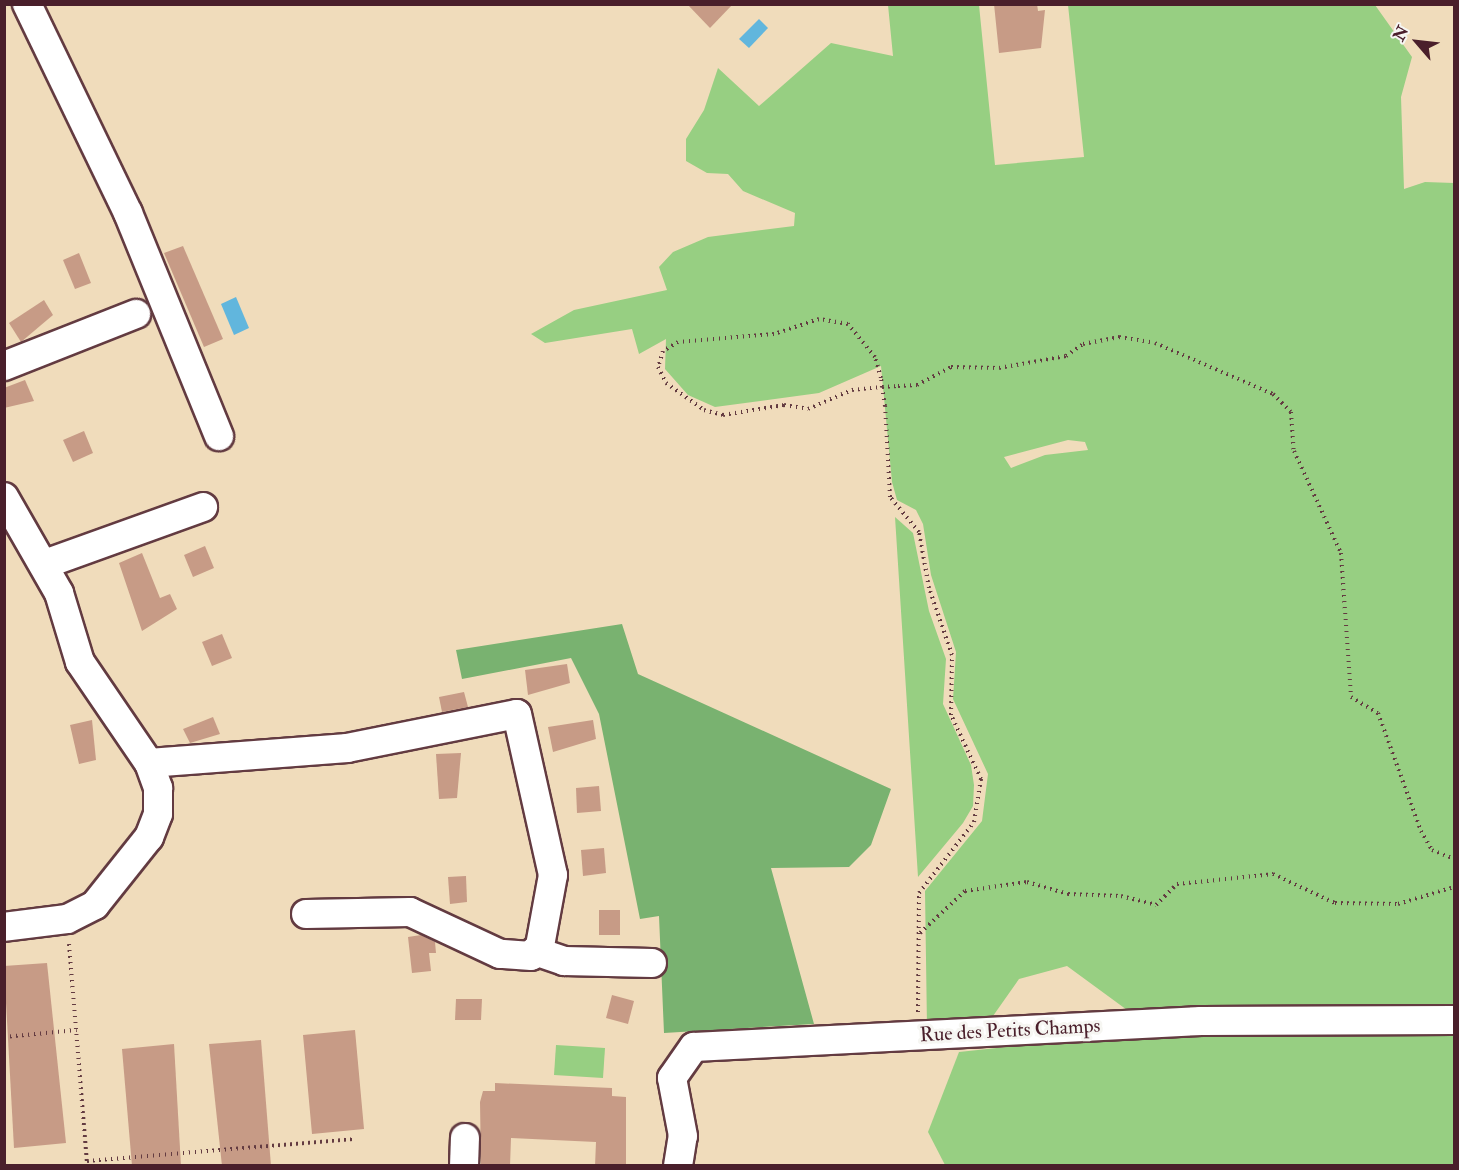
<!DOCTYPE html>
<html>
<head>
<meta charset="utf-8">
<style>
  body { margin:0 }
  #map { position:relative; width:1459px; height:1170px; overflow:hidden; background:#f0dcbb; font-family:"IM FELL Double Pica",serif }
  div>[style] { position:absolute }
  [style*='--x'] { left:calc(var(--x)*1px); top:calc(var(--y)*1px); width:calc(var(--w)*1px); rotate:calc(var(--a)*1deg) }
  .green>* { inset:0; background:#97cf82 }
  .forest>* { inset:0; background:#79b270 }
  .water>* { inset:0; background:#61b6dd }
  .building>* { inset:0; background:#c79b86 }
  .path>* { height:4px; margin-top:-2px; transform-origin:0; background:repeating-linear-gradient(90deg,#633b41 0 1.5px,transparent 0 6px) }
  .roads { filter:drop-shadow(2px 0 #633b41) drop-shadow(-2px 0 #633b41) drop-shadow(0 2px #633b41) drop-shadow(0 -2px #633b41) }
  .minor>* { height:28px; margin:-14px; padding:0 14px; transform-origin:14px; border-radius:14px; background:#fff }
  span { translate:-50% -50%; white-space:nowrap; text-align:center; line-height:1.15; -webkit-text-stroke:6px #f6f6f2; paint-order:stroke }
  .street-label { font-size:20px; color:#4a1f2b }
  .frame { position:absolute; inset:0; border:6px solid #4a1f2b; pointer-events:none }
  .north { position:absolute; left:1387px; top:12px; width:60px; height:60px; -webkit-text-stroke:4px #f6f6f2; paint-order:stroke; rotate:298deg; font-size:16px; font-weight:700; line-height:24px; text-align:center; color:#4a1f2b }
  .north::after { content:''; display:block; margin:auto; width:21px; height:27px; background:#4a1f2b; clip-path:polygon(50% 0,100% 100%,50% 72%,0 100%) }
</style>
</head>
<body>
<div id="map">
  <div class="green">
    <i style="clip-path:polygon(evenodd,888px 5px,979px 5px,995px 165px,1084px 157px,1068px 5px,1375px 5px,1412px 57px,1401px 97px,1404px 189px,1425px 182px,1454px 183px,1454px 1009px,1138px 1018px,1067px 966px,1019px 979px,993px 1016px,927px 1027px,925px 891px,982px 821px,988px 774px,953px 699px,956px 652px,931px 575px,923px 524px,916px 510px,897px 500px,892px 482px,881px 366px,819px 393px,715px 407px,688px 395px,665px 369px,666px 339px,639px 354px,632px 329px,545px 343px,531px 334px,574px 310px,667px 290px,659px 267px,673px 252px,708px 237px,794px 226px,795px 213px,743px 191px,728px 174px,707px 173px,686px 161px,686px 139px,704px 110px,718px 68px,759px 106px,831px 43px,893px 56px,888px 5px,1068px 440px,1085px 442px,1088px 450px,1045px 455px,1011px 468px,1004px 457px,1068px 440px)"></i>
    <i style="clip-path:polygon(895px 517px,913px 533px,929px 611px,946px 659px,943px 704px,971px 765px,974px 785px,973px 806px,963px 823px,918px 877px)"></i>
    <i style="clip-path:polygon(1454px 1025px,1454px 1165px,945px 1165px,928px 1132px,959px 1052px,1189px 1028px)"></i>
    <i style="clip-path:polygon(556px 1045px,605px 1048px,603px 1078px,554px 1075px)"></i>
  </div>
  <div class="forest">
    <i style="clip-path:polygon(622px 624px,638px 674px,891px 789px,871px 845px,849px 867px,771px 868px,814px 1024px,664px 1033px,659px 916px,640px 919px,599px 714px,571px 658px,462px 679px,456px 650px)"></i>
  </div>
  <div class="water">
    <i style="clip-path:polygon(759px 19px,768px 28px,749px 48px,739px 39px)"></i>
    <i style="clip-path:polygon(236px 297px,249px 328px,234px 335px,221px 304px)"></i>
  </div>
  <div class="building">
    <i style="clip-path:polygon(687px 4px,733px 4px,710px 28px)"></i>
    <i style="clip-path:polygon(994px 4px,1037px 4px,1038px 11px,1045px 10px,1041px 48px,999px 53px)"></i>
    <i style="clip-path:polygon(183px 246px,223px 339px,204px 347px,164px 253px)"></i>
    <i style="clip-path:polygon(79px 253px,91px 283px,75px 289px,63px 260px)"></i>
    <i style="clip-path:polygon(44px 300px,53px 315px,21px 342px,9px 323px)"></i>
    <i style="clip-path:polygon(25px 380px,34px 401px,4px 408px,4px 388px)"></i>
    <i style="clip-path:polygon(84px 431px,93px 453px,73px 462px,63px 440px)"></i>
    <i style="clip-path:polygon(205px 546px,214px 568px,193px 577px,184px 555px)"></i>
    <i style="clip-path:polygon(142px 553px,160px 598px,170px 594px,177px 609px,142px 631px,119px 563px)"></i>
    <i style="clip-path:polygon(222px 634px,232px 658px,212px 666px,202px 642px)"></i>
    <i style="clip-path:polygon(567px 664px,570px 683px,528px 695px,525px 670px)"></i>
    <i style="clip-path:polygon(464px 692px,468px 707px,442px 712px,439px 697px)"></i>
    <i style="clip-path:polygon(213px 717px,220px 734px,190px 743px,183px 729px)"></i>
    <i style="clip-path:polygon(92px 720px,96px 760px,79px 764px,70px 725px)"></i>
    <i style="clip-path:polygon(593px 720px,596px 739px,553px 752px,548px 727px)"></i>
    <i style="clip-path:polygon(461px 753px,457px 798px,439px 799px,436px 754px)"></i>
    <i style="clip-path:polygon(599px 786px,601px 811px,577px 813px,576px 788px)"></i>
    <i style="clip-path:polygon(604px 848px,606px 873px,583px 876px,581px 850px)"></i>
    <i style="clip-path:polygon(466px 876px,467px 902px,450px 904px,448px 877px)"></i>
    <i style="clip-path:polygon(599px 910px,620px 910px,620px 935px,599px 935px)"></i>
    <i style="clip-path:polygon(421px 935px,435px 942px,436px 953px,429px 953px,431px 971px,412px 973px,408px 937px)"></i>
    <i style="clip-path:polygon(47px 963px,66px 1143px,14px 1148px,4px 966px)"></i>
    <i style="clip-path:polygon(612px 995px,634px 1001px,628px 1024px,606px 1018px)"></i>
    <i style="clip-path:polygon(456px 999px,482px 999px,481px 1020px,455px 1020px)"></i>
    <i style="clip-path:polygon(355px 1030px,364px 1129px,312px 1134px,303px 1035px)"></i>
    <i style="clip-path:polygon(261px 1040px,271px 1166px,222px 1166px,209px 1044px)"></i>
    <i style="clip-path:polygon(174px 1044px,181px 1166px,132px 1166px,122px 1049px)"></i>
    <i style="clip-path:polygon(495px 1083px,612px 1088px,612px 1096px,626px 1097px,626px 1166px,595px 1166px,596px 1142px,511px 1138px,510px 1166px,481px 1166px,480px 1102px,483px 1091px,495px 1091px)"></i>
  </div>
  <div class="path">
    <i style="--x:920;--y:933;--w:62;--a:-43"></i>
    <i style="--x:965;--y:891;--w:63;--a:-8.3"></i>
    <i style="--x:1027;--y:882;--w:43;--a:16.3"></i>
    <i style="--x:1068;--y:894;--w:53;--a:2.2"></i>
    <i style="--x:1121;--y:896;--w:36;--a:14"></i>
    <i style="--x:1156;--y:905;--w:30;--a:-45"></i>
    <i style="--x:1177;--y:884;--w:97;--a:-5.9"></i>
    <i style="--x:1273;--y:874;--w:68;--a:25.1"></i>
    <i style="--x:1335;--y:903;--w:63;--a:0.9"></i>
    <i style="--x:1398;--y:904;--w:59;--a:-16.9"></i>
    <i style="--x:69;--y:944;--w:218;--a:85.3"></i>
    <i style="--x:87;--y:1161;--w:267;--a:-4.7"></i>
    <i style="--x:918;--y:1012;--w:119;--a:-89.5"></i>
    <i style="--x:919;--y:893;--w:90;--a:-52.2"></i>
    <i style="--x:974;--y:822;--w:44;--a:-80.8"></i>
    <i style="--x:981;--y:779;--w:71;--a:-115.1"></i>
    <i style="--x:951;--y:715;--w:60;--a:-89"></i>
    <i style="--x:952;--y:655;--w:71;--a:-108.9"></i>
    <i style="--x:929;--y:588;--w:57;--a:-100.1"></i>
    <i style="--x:919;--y:532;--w:45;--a:-129.6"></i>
    <i style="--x:890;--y:497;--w:91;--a:-93.1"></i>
    <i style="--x:885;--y:406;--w:19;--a:-99"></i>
    <i style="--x:882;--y:387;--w:9;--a:-96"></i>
    <i style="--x:881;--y:378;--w:22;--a:-106"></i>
    <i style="--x:875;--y:357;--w:43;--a:-129.3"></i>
    <i style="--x:848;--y:324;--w:29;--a:-170"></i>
    <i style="--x:819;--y:319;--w:47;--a:161.6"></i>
    <i style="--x:774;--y:334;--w:96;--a:175.2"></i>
    <i style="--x:678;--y:342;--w:17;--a:149"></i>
    <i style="--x:663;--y:351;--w:17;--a:107"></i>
    <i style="--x:658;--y:367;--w:18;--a:63"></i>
    <i style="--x:666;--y:383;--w:47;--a:35.4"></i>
    <i style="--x:704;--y:410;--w:20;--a:15"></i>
    <i style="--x:723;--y:415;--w:62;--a:-9.3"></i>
    <i style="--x:784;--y:405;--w:24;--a:9"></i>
    <i style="--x:808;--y:409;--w:48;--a:-23.4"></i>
    <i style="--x:852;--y:390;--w:30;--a:-6"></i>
    <i style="--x:882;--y:387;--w:16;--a:-4"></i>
    <i style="--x:898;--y:386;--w:19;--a:-3"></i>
    <i style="--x:917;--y:385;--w:38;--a:-28"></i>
    <i style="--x:951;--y:367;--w:48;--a:1.2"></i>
    <i style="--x:999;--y:368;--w:68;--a:-10.2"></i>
    <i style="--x:1066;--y:356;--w:21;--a:-35"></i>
    <i style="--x:1083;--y:344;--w:37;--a:-11"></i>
    <i style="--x:1119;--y:337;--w:36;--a:9"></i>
    <i style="--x:1155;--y:343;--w:129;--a:23.4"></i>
    <i style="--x:1273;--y:394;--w:25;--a:45"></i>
    <i style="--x:1291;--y:412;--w:39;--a:86"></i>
    <i style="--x:1294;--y:451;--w:112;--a:65.3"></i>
    <i style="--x:1341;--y:553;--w:144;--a:86"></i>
    <i style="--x:1351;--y:697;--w:31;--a:31"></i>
    <i style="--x:1378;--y:713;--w:126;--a:70"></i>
    <i style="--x:1421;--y:831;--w:22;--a:60"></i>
    <i style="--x:1432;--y:850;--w:24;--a:22"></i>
    <i style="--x:4;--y:1037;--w:73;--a:-5.5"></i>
  </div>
  <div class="roads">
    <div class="minor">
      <i style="--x:27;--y:4;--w:232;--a:64.2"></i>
      <i style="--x:128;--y:213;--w:241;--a:67.8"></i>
      <i style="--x:4;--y:366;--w:142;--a:-21.5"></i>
      <i style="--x:4;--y:497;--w:111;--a:60.2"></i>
      <i style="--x:59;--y:593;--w:72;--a:73.1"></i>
      <i style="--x:80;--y:662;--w:122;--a:55.7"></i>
      <i style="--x:149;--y:763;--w:27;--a:70"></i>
      <i style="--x:158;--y:788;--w:26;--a:90"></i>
      <i style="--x:158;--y:814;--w:25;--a:111"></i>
      <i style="--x:149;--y:837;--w:87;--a:128.5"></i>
      <i style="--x:95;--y:905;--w:31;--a:153"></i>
      <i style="--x:67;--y:919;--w:64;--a:172.8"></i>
      <i style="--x:45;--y:564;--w:168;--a:-19.8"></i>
      <i style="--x:149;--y:763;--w:199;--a:-4.3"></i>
      <i style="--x:347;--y:748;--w:173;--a:-11.3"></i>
      <i style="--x:517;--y:714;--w:165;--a:77.4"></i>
      <i style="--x:553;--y:875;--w:72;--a:100.4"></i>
      <i style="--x:540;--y:946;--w:13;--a:132"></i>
      <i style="--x:531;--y:956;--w:31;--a:-176"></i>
      <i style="--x:500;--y:954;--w:99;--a:-155"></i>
      <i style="--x:410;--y:912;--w:104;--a:178.9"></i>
      <i style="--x:535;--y:951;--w:31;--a:19"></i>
      <i style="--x:564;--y:961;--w:88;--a:1.3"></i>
      <i style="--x:464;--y:1166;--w:28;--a:-88"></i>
      <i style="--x:678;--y:1166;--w:30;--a:-81"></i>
      <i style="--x:683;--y:1136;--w:59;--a:-100.7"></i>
      <i style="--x:672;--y:1078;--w:38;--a:-55"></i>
      <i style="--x:694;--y:1047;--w:508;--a:-2.94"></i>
      <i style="--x:1201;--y:1021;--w:253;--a:-0.2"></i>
    </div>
  </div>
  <div class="street-label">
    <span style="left:1010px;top:1030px;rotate:-3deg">Rue des Petits Champs</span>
  </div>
  <div class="frame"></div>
  <div class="north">N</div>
</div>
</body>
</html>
